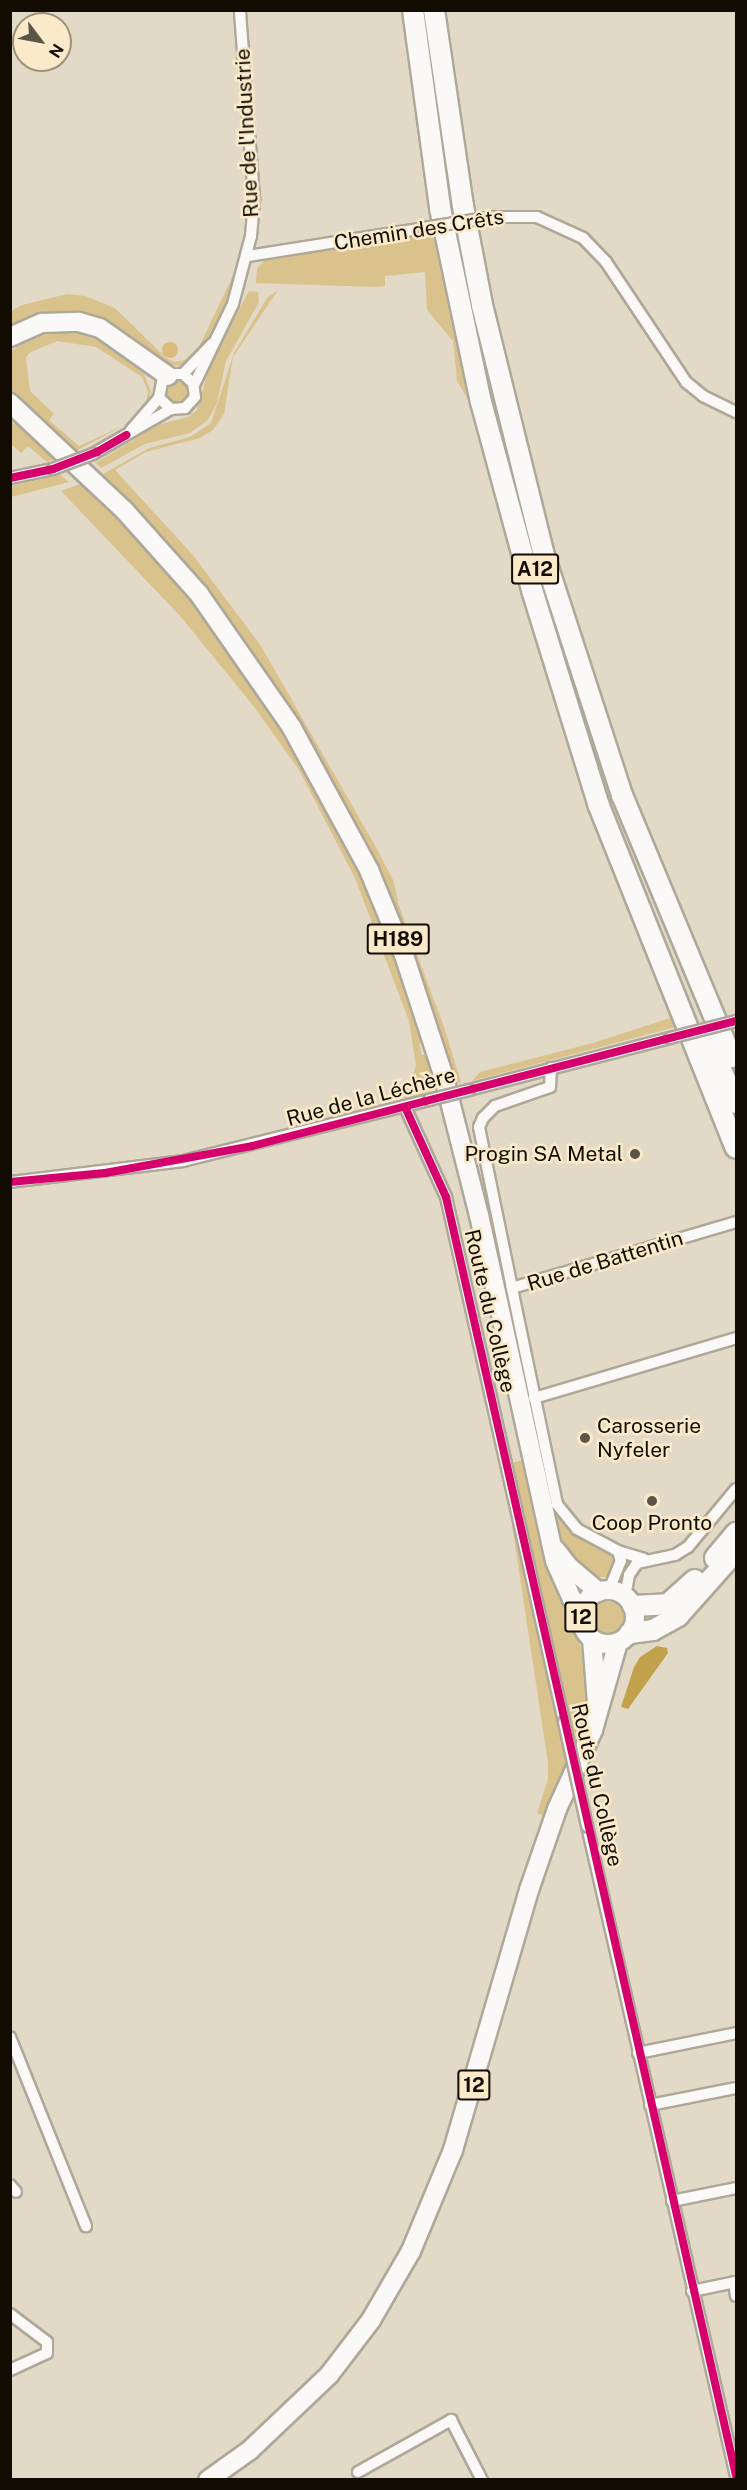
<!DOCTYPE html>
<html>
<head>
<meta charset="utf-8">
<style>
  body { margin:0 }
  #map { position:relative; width:747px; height:2490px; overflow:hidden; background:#e2d9c7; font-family:"Public Sans",sans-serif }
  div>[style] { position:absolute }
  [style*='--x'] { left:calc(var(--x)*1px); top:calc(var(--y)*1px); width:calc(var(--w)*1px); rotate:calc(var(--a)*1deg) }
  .green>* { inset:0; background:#dac28d }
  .round { border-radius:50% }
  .forest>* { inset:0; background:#d9bc7b }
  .water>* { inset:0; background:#c2a14c }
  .roads { filter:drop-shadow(2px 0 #aea899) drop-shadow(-2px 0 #aea899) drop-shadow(0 2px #aea899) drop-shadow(0 -2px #aea899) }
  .minor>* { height:10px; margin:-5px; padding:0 5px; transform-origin:5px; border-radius:5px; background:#fbf9f7 }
  .trunk>* { height:18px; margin:-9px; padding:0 9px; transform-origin:9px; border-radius:9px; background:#fbf9f7 }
  .trunk>.ring { margin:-9px; padding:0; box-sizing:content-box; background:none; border:18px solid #fbf9f7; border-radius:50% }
  .motorway>* { height:20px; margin:-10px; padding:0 10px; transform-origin:10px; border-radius:10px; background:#fbf9f7 }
  .bridges { filter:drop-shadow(2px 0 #aea899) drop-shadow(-2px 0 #aea899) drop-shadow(0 2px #aea899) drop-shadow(0 -2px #aea899) }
  .minor-bridge>* { height:10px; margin:-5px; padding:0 5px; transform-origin:5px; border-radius:5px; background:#fbf9f7 }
  .cycleway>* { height:8px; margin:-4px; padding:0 4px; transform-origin:4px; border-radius:4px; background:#d6006c }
  .dots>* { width:16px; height:16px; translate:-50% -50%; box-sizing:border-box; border:3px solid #faeac9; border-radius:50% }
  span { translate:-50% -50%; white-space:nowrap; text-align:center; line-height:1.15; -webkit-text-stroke:5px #faeac9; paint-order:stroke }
  .shield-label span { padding:2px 4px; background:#faeac9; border:2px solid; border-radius:4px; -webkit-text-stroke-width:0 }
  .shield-label { font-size:20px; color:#120c03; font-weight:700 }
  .street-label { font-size:21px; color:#120c03 }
  .poi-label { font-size:21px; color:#120c03 }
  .right { translate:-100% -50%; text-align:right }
  .left { translate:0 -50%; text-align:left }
  .frame { position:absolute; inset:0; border:12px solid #120c03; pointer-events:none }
  .north { position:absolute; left:12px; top:12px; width:60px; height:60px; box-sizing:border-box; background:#faeac9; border:2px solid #9d917a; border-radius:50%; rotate:122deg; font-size:16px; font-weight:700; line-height:24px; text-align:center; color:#120c03 }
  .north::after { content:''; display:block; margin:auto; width:21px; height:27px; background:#5b5448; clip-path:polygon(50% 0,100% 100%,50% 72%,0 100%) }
</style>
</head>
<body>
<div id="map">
  <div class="green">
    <i style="clip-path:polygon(443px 231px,517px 547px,683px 1025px,472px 1081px,480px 1072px,593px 1043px,670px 1018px,631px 911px,472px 406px,457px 381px,453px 341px,427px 310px,425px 272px,385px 276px,385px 286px,376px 287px,256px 283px,257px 269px,265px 259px)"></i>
    <i style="clip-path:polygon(239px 263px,221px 317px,206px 345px,179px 366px,161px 363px,107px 322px,72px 312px,50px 313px,11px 328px,11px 311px,22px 305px,67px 294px,85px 296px,115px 308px,166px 358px,175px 362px,185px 360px,199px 347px)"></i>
    <i style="clip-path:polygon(278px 290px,233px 357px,224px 414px,213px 430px,200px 438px,146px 452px,115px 470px,192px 554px,261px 646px,377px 849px,394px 882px,398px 903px,444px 1027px,461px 1082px,453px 1085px,388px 886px,320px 761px,236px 630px,204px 589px,98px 477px,149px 448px,190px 437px,211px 423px,234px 353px,267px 298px)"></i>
    <i style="clip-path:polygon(249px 291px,258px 292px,259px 302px,226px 361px,217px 403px,208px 420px,190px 433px,145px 444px,101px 468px,96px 463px,158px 425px,188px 417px,197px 410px,210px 365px)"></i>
    <i style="clip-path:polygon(56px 329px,95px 336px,113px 348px,144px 374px,151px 392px,145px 409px,148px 392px,142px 377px,96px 347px,57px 341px,29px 353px,26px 358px,30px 391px,54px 414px,49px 420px,79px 446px,123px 426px,72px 453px,11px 395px,11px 351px,36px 334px)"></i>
    <i class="round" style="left:165px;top:380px;width:24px;height:24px"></i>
    <i style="clip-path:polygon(10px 422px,19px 426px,59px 458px,47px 462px,28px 446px,21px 453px,11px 444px)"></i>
    <i style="clip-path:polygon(61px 475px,69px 482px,11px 497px,11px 486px)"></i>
    <i style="clip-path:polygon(86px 482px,192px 598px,224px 640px,307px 768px,361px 871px,387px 932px,425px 1042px,419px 1044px,422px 1055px,429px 1054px,439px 1088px,421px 1094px,421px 1098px,404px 1098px,416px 1066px,409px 1021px,355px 878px,299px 770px,255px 708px,181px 617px,61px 491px)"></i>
    <i style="clip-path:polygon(524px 1460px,543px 1555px,566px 1604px,585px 1660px,590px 1688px,584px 1728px,544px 1816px,537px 1813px,548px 1779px,548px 1763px,508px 1498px,568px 1740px,572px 1732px,511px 1471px,511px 1463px)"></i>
    <i style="clip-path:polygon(554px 1505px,578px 1535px,610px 1551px,615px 1566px,607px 1577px,591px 1577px,565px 1552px,550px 1506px)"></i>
    <i class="round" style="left:592px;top:1602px;width:32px;height:32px"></i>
  </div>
  <div class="forest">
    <i class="round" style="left:162px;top:342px;width:16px;height:16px"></i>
  </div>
  <div class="water">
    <i style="clip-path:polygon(657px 1646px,667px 1648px,668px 1653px,628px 1709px,621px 1707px,634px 1667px,640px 1657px)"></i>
  </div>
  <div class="roads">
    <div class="minor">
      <i style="--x:492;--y:217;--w:45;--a:0"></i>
      <i style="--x:537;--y:217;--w:51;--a:24.5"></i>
      <i style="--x:583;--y:238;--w:33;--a:46"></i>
      <i style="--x:606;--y:262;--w:144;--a:56.3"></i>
      <i style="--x:686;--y:382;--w:22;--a:39"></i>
      <i style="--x:703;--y:396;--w:37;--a:26"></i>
      <i style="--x:248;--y:256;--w:178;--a:-9"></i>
      <i style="--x:183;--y:374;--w:13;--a:42"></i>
      <i style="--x:193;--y:383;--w:14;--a:82"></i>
      <i style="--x:195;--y:397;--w:15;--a:132"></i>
      <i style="--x:185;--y:408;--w:14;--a:176"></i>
      <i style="--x:171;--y:409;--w:16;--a:-137"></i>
      <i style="--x:159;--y:398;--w:16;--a:-79"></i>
      <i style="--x:162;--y:382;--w:12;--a:-42"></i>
      <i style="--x:171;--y:374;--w:12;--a:0"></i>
      <i style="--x:183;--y:374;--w:42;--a:-46"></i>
      <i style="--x:194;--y:385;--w:90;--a:-64.3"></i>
      <i style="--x:233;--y:304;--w:70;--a:-75.2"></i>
      <i style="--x:251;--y:236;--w:38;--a:-85"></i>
      <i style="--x:254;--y:198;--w:189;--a:-94.3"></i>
      <i style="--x:131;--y:430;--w:43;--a:-48.8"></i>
      <i style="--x:93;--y:454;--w:90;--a:-30"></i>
      <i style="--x:10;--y:478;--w:44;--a:-11.8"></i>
      <i style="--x:469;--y:1090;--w:208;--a:-14.5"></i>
      <i style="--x:405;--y:1107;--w:99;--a:65.5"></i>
      <i style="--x:446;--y:1197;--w:538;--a:77.33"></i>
      <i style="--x:10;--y:1182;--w:174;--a:-6.9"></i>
      <i style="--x:183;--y:1161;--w:253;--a:-13.9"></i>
      <i style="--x:512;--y:1288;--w:164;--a:-101.6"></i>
      <i style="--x:479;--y:1127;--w:10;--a:-66"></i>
      <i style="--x:483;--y:1118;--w:17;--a:-45"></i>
      <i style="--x:495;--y:1106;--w:58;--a:-19.1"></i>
      <i style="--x:550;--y:1087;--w:19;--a:-87"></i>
      <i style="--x:534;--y:1398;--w:211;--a:-16.5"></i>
      <i style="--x:618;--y:1551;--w:27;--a:17"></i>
      <i style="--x:609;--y:1590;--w:31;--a:-68"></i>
      <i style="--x:621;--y:1561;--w:10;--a:-107"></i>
      <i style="--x:618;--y:1551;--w:47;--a:-151.8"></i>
      <i style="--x:577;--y:1529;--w:32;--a:-129"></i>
      <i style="--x:557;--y:1504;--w:221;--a:-101.8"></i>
      <i style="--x:512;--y:1288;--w:234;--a:-16.4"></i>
      <i style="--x:625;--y:1596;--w:21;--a:-79"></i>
      <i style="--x:629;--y:1575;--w:14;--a:-56"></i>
      <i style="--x:637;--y:1563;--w:39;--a:-12"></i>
      <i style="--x:675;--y:1555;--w:15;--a:-32"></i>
      <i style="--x:688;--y:1547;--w:75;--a:-50.4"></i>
      <i style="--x:587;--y:1826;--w:667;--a:77.09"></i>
      <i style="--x:10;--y:2037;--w:204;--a:68.1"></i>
      <i style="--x:638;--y:2053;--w:100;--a:-11.5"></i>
      <i style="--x:650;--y:2105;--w:88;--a:-11.2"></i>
      <i style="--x:10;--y:2185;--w:9;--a:49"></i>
      <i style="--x:672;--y:2201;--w:65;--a:-11.5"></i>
      <i style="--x:734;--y:2282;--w:14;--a:82"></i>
      <i style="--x:692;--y:2291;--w:45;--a:-11.6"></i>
      <i style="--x:10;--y:2314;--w:46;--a:37.1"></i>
      <i style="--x:47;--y:2342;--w:11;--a:90"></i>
      <i style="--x:47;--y:2353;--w:41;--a:155.3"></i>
      <i style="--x:358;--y:2472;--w:107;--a:-29.2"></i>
      <i style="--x:451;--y:2420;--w:68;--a:62.7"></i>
    </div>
    <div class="trunk">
      <i style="--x:10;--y:337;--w:35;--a:-24"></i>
      <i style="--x:42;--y:323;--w:37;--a:-2"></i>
      <i style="--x:79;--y:322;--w:22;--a:16"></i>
      <i style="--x:100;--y:328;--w:83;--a:35.2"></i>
      <i style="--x:10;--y:403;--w:156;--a:43.2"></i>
      <i style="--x:124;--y:510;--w:113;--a:48.2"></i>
      <i style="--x:199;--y:594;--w:163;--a:55.2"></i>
      <i style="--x:292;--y:728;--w:162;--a:61.5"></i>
      <i style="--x:369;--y:870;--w:92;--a:67.6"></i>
      <i style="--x:404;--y:955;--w:125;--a:71.9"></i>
      <i style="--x:443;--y:1074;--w:146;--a:75.7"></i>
      <i style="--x:479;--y:1215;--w:354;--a:77.6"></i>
      <i style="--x:555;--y:1561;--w:42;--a:65.9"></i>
      <i style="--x:572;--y:1599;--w:16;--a:50"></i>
      <i style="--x:555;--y:1549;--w:23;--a:52"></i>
      <i style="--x:569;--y:1567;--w:39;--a:40"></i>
      <i class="ring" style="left:581px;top:1590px;width:36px;height:36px"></i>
      <i style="--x:592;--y:1639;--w:64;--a:85.5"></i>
      <i style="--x:208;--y:2480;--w:52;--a:-35.5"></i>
      <i style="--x:250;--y:2450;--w:109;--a:-43.5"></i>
      <i style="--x:329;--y:2375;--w:69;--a:-52.6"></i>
      <i style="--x:371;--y:2320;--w:80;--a:-59.9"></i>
      <i style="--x:411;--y:2251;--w:109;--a:-67.4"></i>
      <i style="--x:453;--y:2150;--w:271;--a:-73.7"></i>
      <i style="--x:529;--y:1890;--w:86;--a:-70.9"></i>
      <i style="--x:557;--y:1809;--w:87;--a:-65.5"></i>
      <i style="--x:593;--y:1730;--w:91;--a:-74.1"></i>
    </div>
    <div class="motorway">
      <i style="--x:413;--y:10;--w:200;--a:82.2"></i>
      <i style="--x:440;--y:208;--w:198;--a:78.1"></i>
      <i style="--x:481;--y:402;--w:198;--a:74.8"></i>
      <i style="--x:533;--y:593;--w:223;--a:72.8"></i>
      <i style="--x:599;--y:806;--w:368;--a:68.2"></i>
      <i style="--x:434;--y:10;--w:198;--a:81.6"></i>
      <i style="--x:463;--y:206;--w:101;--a:79.1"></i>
      <i style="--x:482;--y:305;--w:254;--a:76.1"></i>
      <i style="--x:543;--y:552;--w:256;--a:72"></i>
      <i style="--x:622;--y:795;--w:284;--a:67.4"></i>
      <i style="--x:708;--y:1041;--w:68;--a:65.7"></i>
      <i style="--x:715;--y:1558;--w:33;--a:-50"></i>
      <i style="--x:633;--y:1606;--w:35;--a:-3"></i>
      <i style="--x:668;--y:1604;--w:36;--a:-42"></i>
      <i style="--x:630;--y:1633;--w:23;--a:-7"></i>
      <i style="--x:653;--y:1630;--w:29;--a:-29"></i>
      <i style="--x:678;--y:1616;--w:87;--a:-48.3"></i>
    </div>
  </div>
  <div class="bridges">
    <div class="minor-bridge">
      <i style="--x:424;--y:228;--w:69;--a:-9.2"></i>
      <i style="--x:53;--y:469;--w:43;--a:-20.6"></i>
      <i style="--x:670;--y:1038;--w:68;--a:-14.4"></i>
      <i style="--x:429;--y:1100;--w:41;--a:-14"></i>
      <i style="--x:564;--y:1722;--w:107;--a:77.5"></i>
    </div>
  </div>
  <div class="cycleway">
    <i style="--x:10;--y:478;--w:44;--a:-11.8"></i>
    <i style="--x:53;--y:469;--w:47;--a:-21.1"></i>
    <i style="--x:97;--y:452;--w:34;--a:-30"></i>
    <i style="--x:405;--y:1107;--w:99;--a:65.5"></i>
    <i style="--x:446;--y:1197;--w:1311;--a:77.22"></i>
    <i style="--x:10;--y:1182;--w:95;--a:-5.4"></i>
    <i style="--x:105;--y:1173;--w:149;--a:-10.4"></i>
    <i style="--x:252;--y:1146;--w:500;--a:-14.5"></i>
  </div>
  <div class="dots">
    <i style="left:635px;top:1154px;background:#5b5448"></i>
    <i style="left:585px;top:1438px;background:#5b5448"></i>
    <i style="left:652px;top:1501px;background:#5b5448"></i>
  </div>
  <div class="shield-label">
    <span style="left:535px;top:569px">A12</span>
    <span style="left:398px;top:939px">H189</span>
    <span style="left:581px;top:1617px">12</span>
    <span style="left:474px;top:2085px">12</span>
  </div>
  <div class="street-label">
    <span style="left:247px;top:133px;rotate:-93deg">Rue de l'Industrie</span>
    <span style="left:419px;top:230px;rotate:-9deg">Chemin des Crêts</span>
    <span style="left:371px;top:1097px;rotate:-15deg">Rue de la Léchère</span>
    <span style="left:605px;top:1261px;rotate:-17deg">Rue de Battentin</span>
    <span style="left:490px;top:1311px;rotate:77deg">Route du Collège</span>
    <span style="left:597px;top:1785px;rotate:77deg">Route du Collège</span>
  </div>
  <div class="poi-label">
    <span class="right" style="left:623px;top:1154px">Progin SA Metal</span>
    <span class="left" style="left:597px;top:1438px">Carosserie<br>Nyfeler</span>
    <span style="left:652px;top:1523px">Coop Pronto</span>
  </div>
  <div class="frame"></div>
  <div class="north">N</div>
</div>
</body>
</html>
